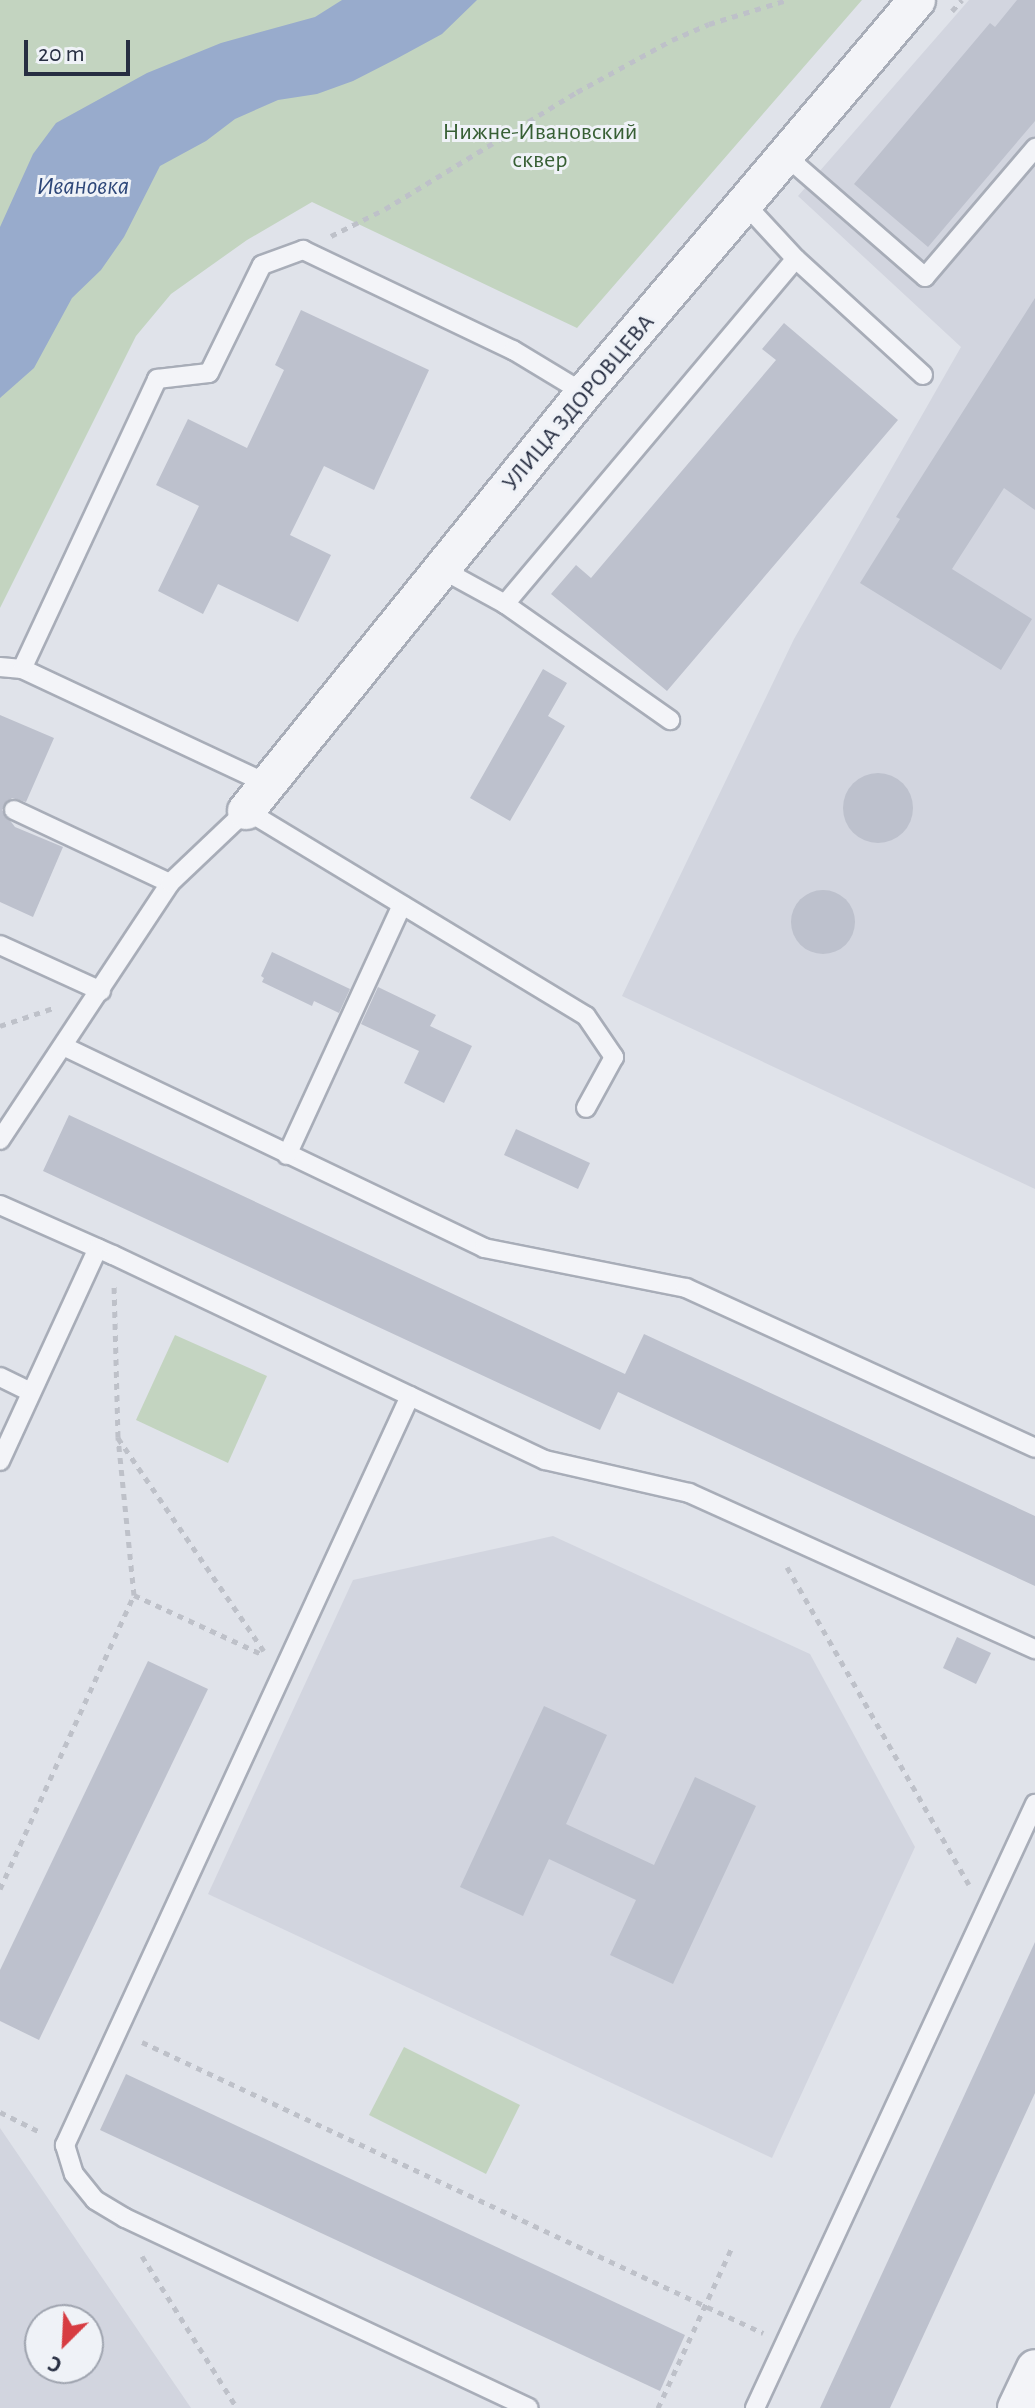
<!DOCTYPE html>
<html>
<head>
<meta charset="utf-8">
<style>
  body { margin:0 }
  #map { position:relative; width:1035px; height:2408px; overflow:hidden; background:#e0e3ea; font-family:"Alegreya Sans",sans-serif }
  div>[style] { position:absolute }
  [style*='--x'] { left:calc(var(--x)*1px); top:calc(var(--y)*1px); width:calc(var(--w)*1px); rotate:calc(var(--a)*1deg) }
  .built>* { inset:0; background:#d2d5df }
  .green>* { inset:0; background:#c3d4c0 }
  .water>* { inset:0; background:#98abcc }
  .building>* { inset:0; background:#bdc1cd }
  .round { border-radius:50% }
  .path>* { height:5px; margin-top:-2.5px; transform-origin:0; background:repeating-linear-gradient(90deg,#bec1c9 0 6px,transparent 0 12px) }
  .roads { filter:drop-shadow(2px 0 #a8adb8) drop-shadow(-2px 0 #a8adb8) drop-shadow(0 2px #a8adb8) drop-shadow(0 -2px #a8adb8) }
  .lane>* { height:18px; margin:-9px; padding:0 9px; transform-origin:9px; border-radius:9px; background:#f3f4f8 }
  .street>* { height:36px; margin:-18px; padding:0 18px; transform-origin:18px; border-radius:18px; background:#f3f4f8 }
  span { translate:-50% -50%; white-space:nowrap; text-align:center; line-height:1.15; -webkit-text-stroke:6px #eff2f7; paint-order:stroke }
  .park-label { font-size:24px; color:#375f34 }
  .street-label { font-size:24px; color:#272e42 }
  .water-label { font-size:26px; color:#2e4779; font-style:italic }
  .north { position:absolute; left:24px; top:2304px; width:80px; height:80px; box-sizing:border-box; background:#eff2f7; border:2px solid #9fa4af; border-radius:50%; rotate:204deg; font-size:22px; font-weight:700; line-height:32px; text-align:center; color:#272e42 }
  .north::after { content:''; display:block; margin:auto; width:28px; height:36px; background:#d73c42; clip-path:polygon(50% 0,100% 100%,50% 72%,0 100%) }
  .scale { position:absolute; left:24px; top:40px; width:106px; height:36px; box-sizing:border-box; border:4px solid #272e42; border-top:0; padding-left:10px; font-size:24px; line-height:28px; white-space:nowrap; color:#272e42; -webkit-text-stroke:6px #eff2f7; paint-order:stroke }
</style>
</head>
<body>
<div id="map">
  <div class="built">
    <i style="clip-path:polygon(969px 0,1035px 0,1035px 1189px,622px 996px,794px 639px,961px 347px,798px 196px)"></i>
    <i style="clip-path:polygon(553px 1536px,810px 1654px,915px 1847px,772px 2158px,208px 1894px,353px 1580px)"></i>
    <i style="clip-path:polygon(evenodd,0 2128px,191px 2408px,0 2408px,0 2128px,40px 2320px,88px 2320px,88px 2368px,40px 2368px,40px 2320px)"></i>
  </div>
  <div class="green">
    <i style="clip-path:polygon(0 0,862px 0,577px 328px,312px 202px,247px 240px,171px 294px,136px 336px,0 608px)"></i>
    <i style="clip-path:polygon(175px 1335px,267px 1376px,228px 1463px,136px 1420px)"></i>
    <i style="clip-path:polygon(404px 2047px,520px 2105px,486px 2174px,369px 2115px)"></i>
  </div>
  <div class="water">
    <i style="clip-path:polygon(342px 0,477px 0,442px 34px,396px 59px,353px 81px,317px 94px,278px 100px,235px 119px,206px 141px,160px 166px,124px 237px,101px 270px,72px 298px,34px 368px,0 398px,0 227px,33px 154px,56px 123px,147px 73px,221px 43px,315px 17px)"></i>
  </div>
  <div class="building">
    <i style="clip-path:polygon(1017px 0,1035px 0,1035px 121px,928px 247px,854px 184px,990px 23px,995px 27px)"></i>
    <i style="clip-path:polygon(1035px 298px,1035px 510px,1004px 488px,952px 569px,1032px 619px,1001px 670px,860px 583px,900px 519px,896px 517px)"></i>
    <i style="clip-path:polygon(301px 310px,429px 370px,374px 490px,324px 466px,290px 535px,331px 555px,298px 622px,218px 584px,203px 614px,158px 591px,199px 506px,156px 485px,188px 419px,247px 448px,284px 370px,275px 365px)"></i>
    <i style="clip-path:polygon(784px 323px,898px 420px,667px 691px,551px 594px,576px 565px,591px 578px,776px 360px,762px 349px)"></i>
    <i style="clip-path:polygon(543px 669px,567px 683px,548px 716px,565px 726px,510px 821px,470px 798px)"></i>
    <i style="clip-path:polygon(0 715px,54px 738px,26px 802px,12px 798px,2px 810px,15px 827px,63px 847px,33px 917px,0 902px)"></i>
    <i class="round" style="left:843px;top:773px;width:70px;height:70px"></i>
    <i class="round" style="left:791px;top:890px;width:64px;height:64px"></i>
    <i style="clip-path:polygon(272px 952px,350px 989px,339px 1013px,314px 1001px,312px 1006px,262px 982px,264px 978px,261px 976px)"></i>
    <i style="clip-path:polygon(378px 987px,436px 1015px,430px 1026px,472px 1046px,444px 1103px,404px 1083px,419px 1051px,361px 1024px)"></i>
    <i style="clip-path:polygon(69px 1115px,625px 1374px,644px 1334px,1035px 1516px,1035px 1586px,618px 1392px,600px 1430px,43px 1171px)"></i>
    <i style="clip-path:polygon(516px 1129px,590px 1163px,578px 1189px,504px 1155px)"></i>
    <i style="clip-path:polygon(957px 1637px,991px 1653px,976px 1684px,943px 1668px)"></i>
    <i style="clip-path:polygon(148px 1661px,208px 1689px,39px 2040px,0 2021px,0 1970px)"></i>
    <i style="clip-path:polygon(544px 1706px,607px 1735px,566px 1824px,654px 1865px,695px 1777px,756px 1806px,673px 1984px,610px 1955px,636px 1900px,549px 1859px,523px 1916px,460px 1887px)"></i>
    <i style="clip-path:polygon(1035px 1942px,1035px 2093px,890px 2408px,820px 2408px)"></i>
    <i style="clip-path:polygon(126px 2074px,685px 2335px,660px 2391px,100px 2130px)"></i>
  </div>
  <div class="path">
    <i style="--x:952;--y:11;--w:15;--a:-48"></i>
    <i style="--x:331;--y:236;--w:60;--a:-26.6"></i>
    <i style="--x:385;--y:209;--w:225;--a:-31.4"></i>
    <i style="--x:577;--y:92;--w:108;--a:-28.7"></i>
    <i style="--x:672;--y:40;--w:40;--a:-23.4"></i>
    <i style="--x:709;--y:24;--w:82;--a:-17.1"></i>
    <i style="--x:0;--y:1026;--w:59;--a:-18.7"></i>
    <i style="--x:118;--y:1438;--w:258;--a:55.6"></i>
    <i style="--x:787;--y:1567;--w:366;--a:60.2"></i>
    <i style="--x:134;--y:1595;--w:143;--a:24.8"></i>
    <i style="--x:0;--y:1889;--w:323;--a:-65.5"></i>
    <i style="--x:134;--y:1595;--w:159;--a:-95.8"></i>
    <i style="--x:118;--y:1437;--w:153;--a:-91.5"></i>
    <i style="--x:142;--y:2042;--w:686;--a:25.11"></i>
    <i style="--x:0;--y:2112;--w:47;--a:26.6"></i>
    <i style="--x:142;--y:2256;--w:179;--a:58"></i>
    <i style="--x:658;--y:2408;--w:177;--a:-65.3"></i>
  </div>
  <div class="roads">
    <div class="lane">
      <i style="--x:787;--y:157;--w:183;--a:41"></i>
      <i style="--x:925;--y:277;--w:170;--a:-49.5"></i>
      <i style="--x:746;--y:205;--w:74;--a:47.2"></i>
      <i style="--x:796;--y:259;--w:172;--a:42.4"></i>
      <i style="--x:443;--y:570;--w:71;--a:28.7"></i>
      <i style="--x:505;--y:604;--w:202;--a:35.1"></i>
      <i style="--x:505;--y:604;--w:451;--a:-49.9"></i>
      <i style="--x:0;--y:667;--w:22;--a:5"></i>
      <i style="--x:270;--y:785;--w:274;--a:-154.9"></i>
      <i style="--x:22;--y:669;--w:320;--a:-65"></i>
      <i style="--x:157;--y:379;--w:52;--a:-6.6"></i>
      <i style="--x:209;--y:373;--w:120;--a:-63.9"></i>
      <i style="--x:262;--y:265;--w:44;--a:-20.1"></i>
      <i style="--x:303;--y:250;--w:233;--a:25.5"></i>
      <i style="--x:513;--y:350;--w:83;--a:31.2"></i>
      <i style="--x:14;--y:810;--w:172;--a:25.1"></i>
      <i style="--x:254;--y:815;--w:388;--a:31.2"></i>
      <i style="--x:586;--y:1016;--w:50;--a:55.7"></i>
      <i style="--x:614;--y:1057;--w:58;--a:118.8"></i>
      <i style="--x:0;--y:945;--w:111;--a:24.5"></i>
      <i style="--x:65;--y:1047;--w:465;--a:25.6"></i>
      <i style="--x:484;--y:1248;--w:206;--a:11.2"></i>
      <i style="--x:686;--y:1288;--w:384;--a:24.6"></i>
      <i style="--x:0;--y:1140;--w:308;--a:-56.5"></i>
      <i style="--x:170;--y:883;--w:105;--a:-43.5"></i>
      <i style="--x:287;--y:1155;--w:275;--a:-65.3"></i>
      <i style="--x:0;--y:1205;--w:124;--a:23.9"></i>
      <i style="--x:113;--y:1255;--w:478;--a:25.4"></i>
      <i style="--x:545;--y:1460;--w:148;--a:12.9"></i>
      <i style="--x:689;--y:1493;--w:380;--a:24.3"></i>
      <i style="--x:0;--y:1377;--w:34;--a:26"></i>
      <i style="--x:410;--y:1396;--w:825;--a:114.73"></i>
      <i style="--x:65;--y:2145;--w:30;--a:73"></i>
      <i style="--x:74;--y:2174;--w:33;--a:51"></i>
      <i style="--x:95;--y:2200;--w:35;--a:31"></i>
      <i style="--x:125;--y:2218;--w:446;--a:25.2"></i>
      <i style="--x:0;--y:1461;--w:234;--a:-65.3"></i>
      <i style="--x:755;--y:2408;--w:666;--a:-65.13"></i>
    </div>
    <div class="street">
      <i style="--x:246;--y:811;--w:538;--a:-51.04"></i>
      <i style="--x:584;--y:393;--w:515;--a:-49.72"></i>
      <i style="--x:1016;--y:2408;--w:44;--a:-64.6"></i>
    </div>
  </div>
  <div class="park-label">
    <span style="left:540px;top:147px">Нижне-Ивановский<br>сквер</span>
  </div>
  <div class="street-label">
    <span style="left:579px;top:403px;rotate:-50deg">УЛИЦА ЗДОРОВЦЕВА</span>
  </div>
  <div class="water-label">
    <span style="left:83px;top:187px">Ивановка</span>
  </div>
  <div class="north">С</div>
  <div class="scale">20 m</div>
</div>
</body>
</html>
